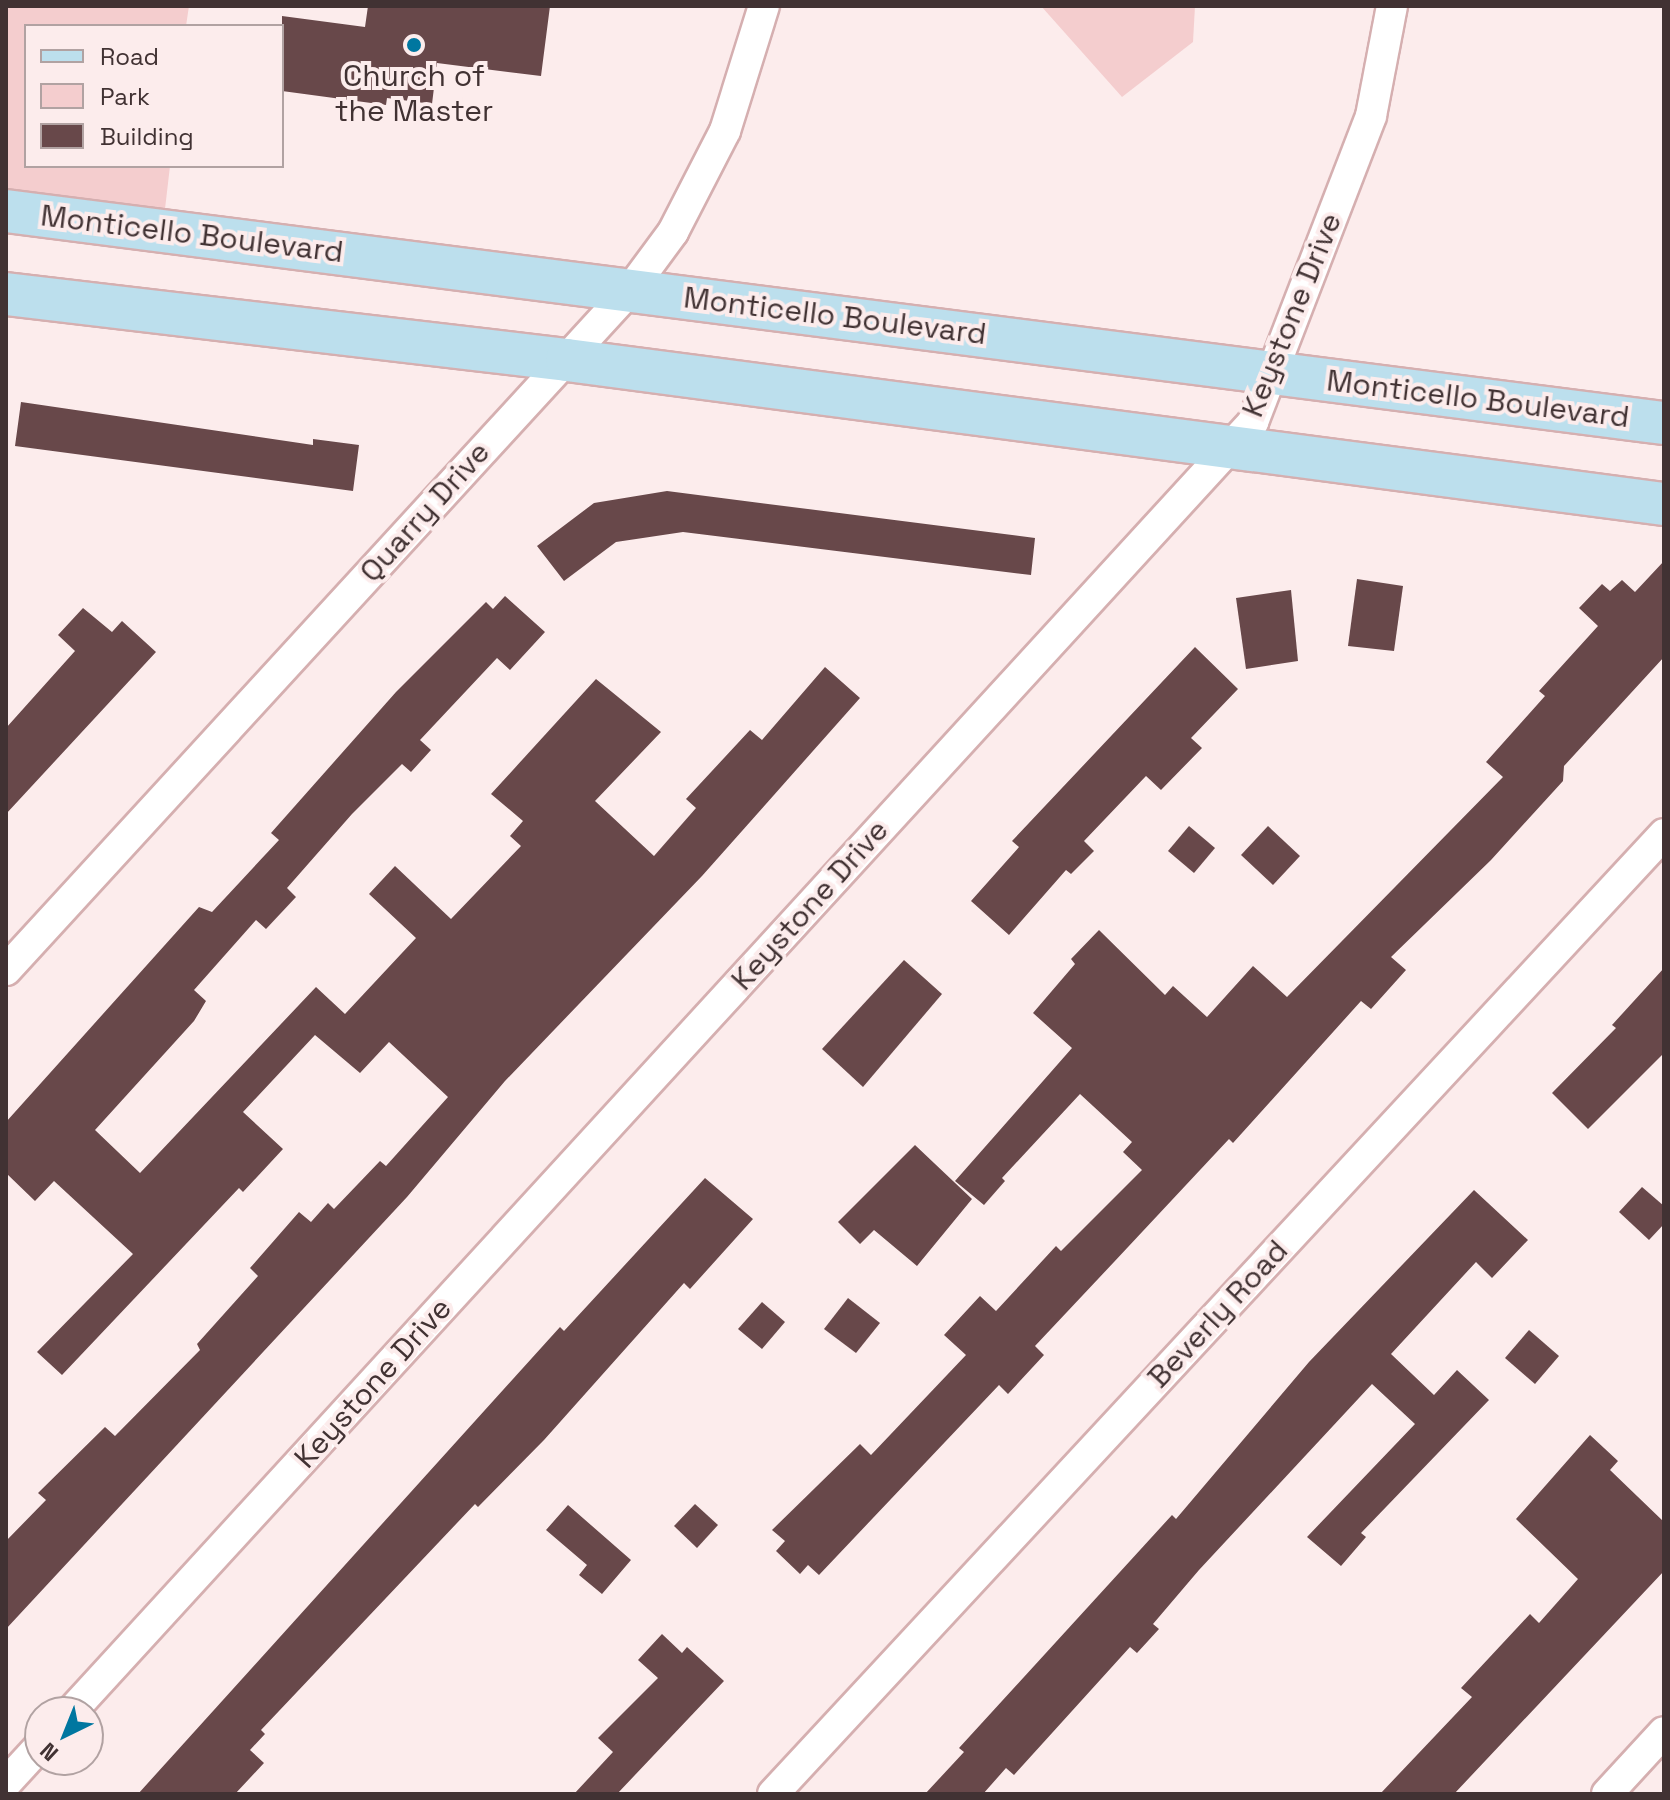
<!DOCTYPE html>
<html>
<head>
<meta charset="utf-8">
<style>
  body { margin:0 }
  #map { position:relative; width:1670px; height:1800px; overflow:hidden; background:#fcecec; font-family:"Space Grotesk",sans-serif }
  div>[style] { position:absolute }
  [style*='--x'] { left:calc(var(--x)*1px); top:calc(var(--y)*1px); width:calc(var(--w)*1px); rotate:calc(var(--a)*1deg) }
  .green>* { inset:0; background:#f4cdce }
  .building>* { inset:0; background:#68484a }
  .roads { filter:drop-shadow(2px 0 #d5afb0) drop-shadow(-2px 0 #d5afb0) drop-shadow(0 2px #d5afb0) drop-shadow(0 -2px #d5afb0) }
  .minor>* { height:30px; margin:-15px; padding:0 15px; transform-origin:15px; border-radius:15px; background:#fff }
  .secondary>* { height:42px; margin:-21px; padding:0 21px; transform-origin:21px; border-radius:21px; background:#bcdfed }
  .dots>* { width:22px; height:22px; translate:-50% -50%; box-sizing:border-box; border:4px solid #fcecec; border-radius:50% }
  span { translate:-50% -50%; white-space:nowrap; text-align:center; line-height:1.15; -webkit-text-stroke:8px #fcecec; paint-order:stroke }
  .poi-label { font-size:30px; color:#413233 }
  .street-label { font-size:30px; color:#413233 }
  .frame { position:absolute; inset:0; border:8px solid #413233; pointer-events:none }
  .legend { position:absolute; left:24px; top:24px; width:260px; height:144px; box-sizing:border-box; background:#fcecec; border:2px solid #b1a2a2; margin:0; padding:10px 14px; list-style:none; font-size:24px; color:#413233 }
  .legend li { display:flex; align-items:center; gap:16px; height:40px }
  .legend b { width:40px; border:2px solid #b1a2a2 }
  .north { position:absolute; left:24px; top:1696px; width:80px; height:80px; box-sizing:border-box; background:#fcecec; border:2px solid #b1a2a2; border-radius:50%; rotate:223deg; font-size:22px; font-weight:700; line-height:32px; text-align:center; color:#413233 }
  .north::after { content:''; display:block; margin:auto; width:28px; height:36px; background:#0077a0; clip-path:polygon(50% 0,100% 100%,50% 72%,0 100%) }
</style>
</head>
<body>
<div id="map">
  <div class="green">
    <i style="clip-path:polygon(6px 6px,189px 6px,186px 26px,26px 26px,26px 166px,170px 166px,165px 209px,6px 189px)"></i>
    <i style="clip-path:polygon(1041px 6px,1195px 6px,1193px 42px,1122px 97px)"></i>
  </div>
  <div class="building">
    <i style="clip-path:polygon(368px 6px,550px 6px,541px 76px,437px 63px,432px 104px,387px 98px,386px 105px,282px 91px,282px 16px,365px 27px)"></i>
    <i style="clip-path:polygon(21px 402px,313px 445px,313px 439px,359px 445px,353px 491px,15px 446px)"></i>
    <i style="clip-path:polygon(667px 491px,1035px 538px,1031px 575px,683px 532px,616px 542px,564px 581px,537px 546px,594px 503px)"></i>
    <i style="clip-path:polygon(1664px 561px,1664px 657px,1564px 766px,1563px 781px,1491px 860px,1391px 957px,1406px 970px,1371px 1009px,1361px 1001px,1233px 1143px,1229px 1139px,1114px 1262px,1035px 1346px,1044px 1355px,1008px 1394px,999px 1385px,819px 1575px,808px 1565px,800px 1574px,776px 1551px,785px 1541px,772px 1530px,860px 1444px,871px 1455px,966px 1355px,944px 1335px,980px 1296px,996px 1311px,1056px 1246px,1061px 1251px,1142px 1170px,1123px 1152px,1132px 1142px,1080px 1094px,1002px 1178px,1005px 1181px,984px 1205px,955px 1181px,1072px 1048px,1033px 1013px,1075px 964px,1071px 959px,1099px 930px,1165px 995px,1173px 986px,1207px 1017px,1253px 966px,1287px 997px,1503px 777px,1486px 762px,1545px 696px,1539px 691px,1598px 626px,1579px 608px,1602px 584px,1610px 591px,1622px 580px,1635px 592px)"></i>
    <i style="clip-path:polygon(1357px 579px,1403px 586px,1394px 651px,1348px 646px)"></i>
    <i style="clip-path:polygon(1291px 590px,1298px 661px,1246px 669px,1236px 598px)"></i>
    <i style="clip-path:polygon(505px 596px,545px 632px,510px 670px,497px 658px,420px 740px,431px 750px,411px 772px,402px 764px,352px 814px,287px 888px,296px 897px,266px 929px,256px 920px,194px 990px,206px 1001px,194px 1021px,95px 1130px,140px 1173px,316px 987px,345px 1014px,416px 938px,369px 894px,395px 866px,451px 919px,521px 846px,510px 836px,523px 821px,491px 794px,596px 679px,661px 732px,595px 801px,654px 856px,696px 808px,686px 799px,750px 730px,762px 740px,825px 667px,860px 698px,702px 876px,505px 1081px,407px 1197px,6px 1629px,6px 1541px,46px 1500px,38px 1493px,105px 1427px,115px 1436px,200px 1350px,197px 1344px,258px 1276px,250px 1268px,299px 1212px,311px 1222px,328px 1203px,334px 1209px,380px 1161px,386px 1166px,448px 1097px,389px 1042px,360px 1073px,315px 1035px,243px 1112px,283px 1149px,243px 1192px,239px 1188px,62px 1375px,37px 1352px,133px 1254px,54px 1181px,35px 1201px,6px 1173px,6px 1122px,199px 907px,212px 912px,279px 840px,271px 833px,396px 692px,486px 602px,493px 609px)"></i>
    <i style="clip-path:polygon(83px 608px,112px 632px,122px 621px,156px 652px,6px 814px,6px 728px,75px 651px,58px 635px)"></i>
    <i style="clip-path:polygon(1195px 647px,1238px 689px,1191px 738px,1202px 748px,1161px 790px,1146px 776px,1084px 841px,1094px 851px,1071px 874px,1066px 870px,1009px 935px,971px 901px,1019px 847px,1012px 841px)"></i>
    <i style="clip-path:polygon(1189px 826px,1215px 848px,1194px 873px,1168px 851px)"></i>
    <i style="clip-path:polygon(1268px 826px,1300px 856px,1273px 885px,1241px 855px)"></i>
    <i style="clip-path:polygon(904px 960px,942px 994px,863px 1087px,822px 1049px)"></i>
    <i style="clip-path:polygon(1664px 968px,1664px 1053px,1588px 1129px,1552px 1093px,1616px 1028px,1612px 1025px)"></i>
    <i style="clip-path:polygon(915px 1145px,972px 1199px,917px 1266px,874px 1230px,860px 1244px,838px 1222px)"></i>
    <i style="clip-path:polygon(705px 1178px,753px 1219px,690px 1289px,684px 1283px,544px 1440px,478px 1507px,475px 1504px,261px 1730px,265px 1734px,250px 1750px,264px 1763px,235px 1794px,138px 1794px,560px 1327px,564px 1331px)"></i>
    <i style="clip-path:polygon(1642px 1187px,1664px 1206px,1664px 1224px,1649px 1240px,1619px 1212px)"></i>
    <i style="clip-path:polygon(1474px 1190px,1528px 1240px,1492px 1278px,1476px 1262px,1391px 1354px,1434px 1395px,1457px 1370px,1489px 1400px,1361px 1533px,1366px 1537px,1341px 1566px,1307px 1537px,1415px 1424px,1372px 1384px,1199px 1570px,1153px 1624px,1159px 1629px,1137px 1653px,1130px 1647px,1014px 1775px,1006px 1768px,983px 1794px,925px 1794px,964px 1752px,959px 1748px,1172px 1515px,1176px 1519px,1309px 1362px)"></i>
    <i style="clip-path:polygon(848px 1298px,880px 1323px,856px 1353px,824px 1329px)"></i>
    <i style="clip-path:polygon(762px 1302px,785px 1322px,762px 1349px,738px 1329px)"></i>
    <i style="clip-path:polygon(1529px 1330px,1559px 1356px,1535px 1384px,1505px 1358px)"></i>
    <i style="clip-path:polygon(1590px 1435px,1618px 1461px,1610px 1470px,1664px 1522px,1664px 1571px,1454px 1794px,1380px 1794px,1472px 1697px,1461px 1688px,1530px 1614px,1539px 1623px,1578px 1579px,1516px 1519px)"></i>
    <i style="clip-path:polygon(695px 1504px,718px 1525px,697px 1548px,674px 1526px)"></i>
    <i style="clip-path:polygon(568px 1505px,631px 1560px,602px 1594px,579px 1575px,587px 1565px,546px 1530px)"></i>
    <i style="clip-path:polygon(662px 1634px,682px 1653px,687px 1647px,724px 1681px,617px 1794px,574px 1794px,613px 1752px,598px 1738px,658px 1678px,638px 1660px)"></i>
  </div>
  <div class="roads">
    <div class="minor">
      <i style="--x:6;--y:970;--w:924;--a:-47.46"></i>
      <i style="--x:631;--y:289;--w:71;--a:-53.6"></i>
      <i style="--x:673;--y:232;--w:114;--a:-62.8"></i>
      <i style="--x:725;--y:131;--w:131;--a:-72.7"></i>
      <i style="--x:71;--y:1712;--w:1750;--a:-47.5"></i>
      <i style="--x:1253;--y:422;--w:328;--a:-68.9"></i>
      <i style="--x:1371;--y:116;--w:112;--a:-79.2"></i>
      <i style="--x:6;--y:1783;--w:50;--a:-47.4"></i>
      <i style="--x:773;--y:1794;--w:1310;--a:-47.13"></i>
      <i style="--x:1607;--y:1794;--w:84;--a:-47.4"></i>
    </div>
    <div class="secondary">
      <i style="--x:6;--y:211;--w:1671;--a:7.29"></i>
      <i style="--x:6;--y:294;--w:565;--a:6.71"></i>
      <i style="--x:567;--y:360;--w:1106;--a:7.48"></i>
    </div>
  </div>
  <div class="dots">
    <i style="left:414px;top:45px;background:#0077a0"></i>
  </div>
  <div class="poi-label">
    <span style="left:414px;top:93px">Church of<br>the Master</span>
  </div>
  <div class="street-label">
    <span style="left:192px;top:234px;rotate:7deg">Monticello Boulevard</span>
    <span style="left:1292px;top:315px;rotate:-68deg">Keystone Drive</span>
    <span style="left:835px;top:316px;rotate:7deg">Monticello Boulevard</span>
    <span style="left:1478px;top:399px;rotate:7deg">Monticello Boulevard</span>
    <span style="left:425px;top:512px;rotate:-48deg">Quarry Drive</span>
    <span style="left:810px;top:905px;rotate:-48deg">Keystone Drive</span>
    <span style="left:1218px;top:1314px;rotate:-47deg">Beverly Road</span>
    <span style="left:373px;top:1383px;rotate:-48deg">Keystone Drive</span>
  </div>
  <div class="frame"></div>
  <ul class="legend">
  <li><b style="height:10px;background:#bcdfed"></b>Road</li>
  <li><b style="height:22px;background:#f4cdce"></b>Park</li>
  <li><b style="height:22px;background:#68484a"></b>Building</li>
  </ul>
  <div class="north">N</div>
</div>
</body>
</html>
